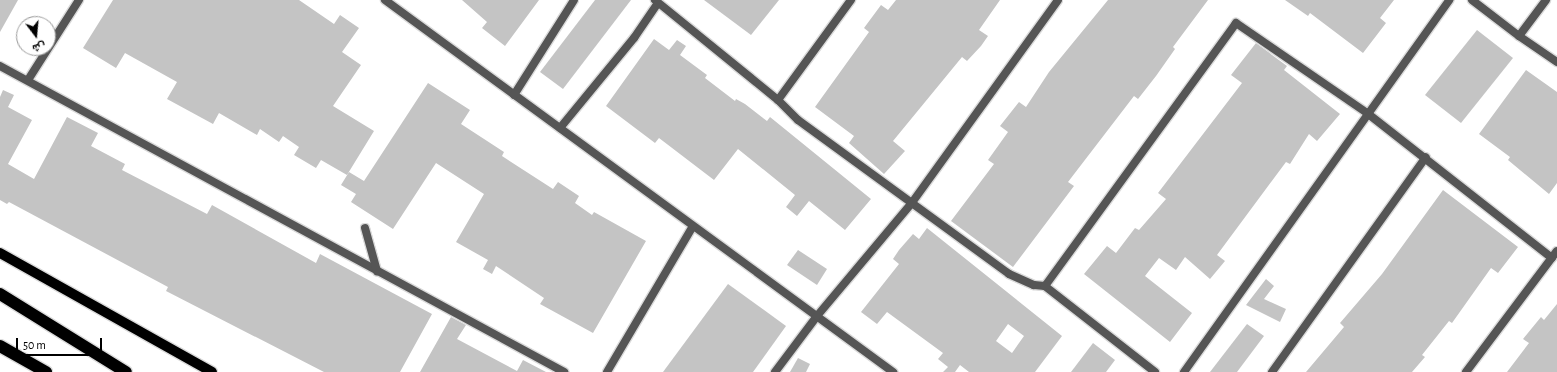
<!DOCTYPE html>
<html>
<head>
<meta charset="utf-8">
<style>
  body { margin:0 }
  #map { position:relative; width:1557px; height:372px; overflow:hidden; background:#fff; font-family:"Alegreya Sans",Vazirmatn,sans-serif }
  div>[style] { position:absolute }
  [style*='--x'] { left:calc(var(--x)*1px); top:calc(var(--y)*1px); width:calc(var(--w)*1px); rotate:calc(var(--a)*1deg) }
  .building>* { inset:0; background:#c4c4c4 }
  .roads { filter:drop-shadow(1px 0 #dbdbdb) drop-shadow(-1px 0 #dbdbdb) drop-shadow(0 1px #dbdbdb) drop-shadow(0 -1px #dbdbdb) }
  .street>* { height:8px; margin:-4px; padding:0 4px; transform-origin:4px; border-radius:4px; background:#555 }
  .primary>* { height:10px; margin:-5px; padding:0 5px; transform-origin:5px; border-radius:5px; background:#000 }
  .highway>* { height:12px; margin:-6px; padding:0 6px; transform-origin:6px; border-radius:6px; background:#000 }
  span { translate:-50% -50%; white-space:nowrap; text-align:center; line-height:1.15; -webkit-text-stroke:4px #fff; paint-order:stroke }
  .north { position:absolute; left:16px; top:16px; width:40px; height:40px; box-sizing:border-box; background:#fff; border:1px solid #999; border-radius:50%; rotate:164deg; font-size:11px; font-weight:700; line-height:16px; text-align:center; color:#000 }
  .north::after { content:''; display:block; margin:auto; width:14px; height:18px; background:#000; clip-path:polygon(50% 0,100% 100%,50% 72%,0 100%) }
  .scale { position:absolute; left:16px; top:338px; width:86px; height:18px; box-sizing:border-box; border:2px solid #000; border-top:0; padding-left:5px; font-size:12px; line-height:14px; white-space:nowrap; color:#000; -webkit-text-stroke:3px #fff; paint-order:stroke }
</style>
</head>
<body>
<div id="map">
  <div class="building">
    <i style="clip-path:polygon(0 0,18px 0,0 32px)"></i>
    <i style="clip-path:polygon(113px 0,299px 0,334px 24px,340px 15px,359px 28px,342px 52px,361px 65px,333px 106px,374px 131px,347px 175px,321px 160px,316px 168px,294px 155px,299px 147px,283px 136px,279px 142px,260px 129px,257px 135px,219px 113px,213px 124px,167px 99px,177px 82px,125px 53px,116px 68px,83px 48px)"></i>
    <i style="clip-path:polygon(462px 0,539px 0,505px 46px,482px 28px,487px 22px)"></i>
    <i style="clip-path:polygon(595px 0,631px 0,563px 89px,540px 72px)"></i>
    <i style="clip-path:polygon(704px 0,779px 0,751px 35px)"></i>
    <i style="clip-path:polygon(896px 0,1000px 0,979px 30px,988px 36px,981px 46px,967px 61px,962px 57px,893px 141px,905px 151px,884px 174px,849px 143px,854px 136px,815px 107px,869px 32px,864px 28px,881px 5px,888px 10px)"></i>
    <i style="clip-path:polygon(1108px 0,1208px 0,1173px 47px,1175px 49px,1156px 76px,1138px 99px,1134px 96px,1068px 182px,1074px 186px,1013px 267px,951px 221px,994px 164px,988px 160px,1008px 132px,1000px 126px,1019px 102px,1026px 107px,1049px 72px)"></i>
    <i style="clip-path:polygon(1285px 0,1394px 0,1380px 18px,1386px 23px,1363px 53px,1310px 13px,1308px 16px)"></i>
    <i style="clip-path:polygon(1477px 30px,1513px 58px,1461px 123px,1425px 95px)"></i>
    <i style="clip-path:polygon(654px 39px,669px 50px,677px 40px,686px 46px,680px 55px,707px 75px,705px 78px,735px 101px,736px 99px,745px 104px,767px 121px,770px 117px,871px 199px,845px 230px,809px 201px,797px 216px,786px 207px,795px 195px,738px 149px,714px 180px,659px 138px,655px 143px,606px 106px)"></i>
    <i style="clip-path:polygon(1256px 43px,1287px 66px,1284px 70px,1340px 114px,1317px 141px,1309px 134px,1290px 164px,1286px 162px,1217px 255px,1225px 261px,1210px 279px,1185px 257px,1176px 270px,1159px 258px,1145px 276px,1192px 313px,1170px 342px,1084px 274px,1107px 246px,1116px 253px,1135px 228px,1139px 230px,1166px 199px,1158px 193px,1242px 83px,1231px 75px)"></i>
    <i style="clip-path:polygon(1526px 70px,1557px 92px,1557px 183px,1549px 194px,1508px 160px,1510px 157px,1479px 134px)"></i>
    <i style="clip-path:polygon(428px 83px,470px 110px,461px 124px,504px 152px,502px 156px,553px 189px,558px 182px,579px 196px,575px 203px,592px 215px,594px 212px,646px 241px,593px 333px,540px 304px,544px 298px,496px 266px,492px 274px,483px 269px,488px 260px,456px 242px,484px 194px,436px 163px,393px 229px,351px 202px,356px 194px,341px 185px,349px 172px,364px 181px)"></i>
    <i style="clip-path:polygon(3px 90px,14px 95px,8px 107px,32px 120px,8px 164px,34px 179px,67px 117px,98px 133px,91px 146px,125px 164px,122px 170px,207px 214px,212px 205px,316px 263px,320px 254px,432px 314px,400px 372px,324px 372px,166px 291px,168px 287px,9px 202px,7px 204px,0 200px,0 97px)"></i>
    <i style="clip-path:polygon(1443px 190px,1518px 247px,1498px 273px,1491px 268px,1452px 323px,1449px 321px,1422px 355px,1425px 357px,1412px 372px,1306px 372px,1344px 327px,1340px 323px,1382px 274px)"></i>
    <i style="clip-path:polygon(evenodd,927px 228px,1062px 336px,1035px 372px,969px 372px,960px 365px,955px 372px,943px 372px,948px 367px,938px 359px,943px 353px,887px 312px,877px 324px,861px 312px,899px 264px,893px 259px,899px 250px,913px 234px,919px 239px,927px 228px,1008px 324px,1024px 336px,1012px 353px,996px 341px,1008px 324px)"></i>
    <i style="clip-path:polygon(798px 250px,827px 269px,817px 285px,787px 265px)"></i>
    <i style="clip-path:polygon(1266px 279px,1274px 286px,1264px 299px,1286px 309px,1280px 322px,1246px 305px)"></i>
    <i style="clip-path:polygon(728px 284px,786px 326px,753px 372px,663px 372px)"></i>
    <i style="clip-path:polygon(1557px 304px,1557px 372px,1507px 372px,1529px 343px,1523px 339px,1541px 317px,1544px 320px)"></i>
    <i style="clip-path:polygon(451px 317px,466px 325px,457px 339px,517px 371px,523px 360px,546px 372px,420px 372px)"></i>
    <i style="clip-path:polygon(1247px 324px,1264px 336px,1237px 372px,1210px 372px)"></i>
    <i style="clip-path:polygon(1093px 343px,1115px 360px,1106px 372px,1071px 372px)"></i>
    <i style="clip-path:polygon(798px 358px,810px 364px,806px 372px,790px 372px)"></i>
  </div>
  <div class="roads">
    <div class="street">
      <i style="--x:385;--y:0;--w:630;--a:36.21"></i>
      <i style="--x:655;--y:0;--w:159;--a:39.1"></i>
      <i style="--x:778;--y:100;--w:124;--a:-53.9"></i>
      <i style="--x:1472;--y:0;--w:59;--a:37.5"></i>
      <i style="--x:1519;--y:36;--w:45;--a:-53.1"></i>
      <i style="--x:1519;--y:36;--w:46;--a:34.4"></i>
      <i style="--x:0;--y:66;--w:642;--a:28.48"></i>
      <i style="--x:28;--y:80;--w:95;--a:-57.5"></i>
      <i style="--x:514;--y:95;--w:112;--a:-57.7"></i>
      <i style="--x:778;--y:100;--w:28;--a:45"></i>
      <i style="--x:798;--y:120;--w:261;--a:36.1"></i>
      <i style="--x:1009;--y:274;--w:27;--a:24"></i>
      <i style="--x:1034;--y:285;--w:11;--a:5"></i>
      <i style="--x:560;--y:128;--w:117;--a:-50.6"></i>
      <i style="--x:634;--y:38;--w:42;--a:-55.6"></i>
      <i style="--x:365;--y:228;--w:45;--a:74.4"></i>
      <i style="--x:607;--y:372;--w:169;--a:-59.5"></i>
      <i style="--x:775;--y:372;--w:70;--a:-53.1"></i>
      <i style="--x:817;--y:316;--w:146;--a:-50"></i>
      <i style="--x:911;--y:204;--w:251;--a:-54.2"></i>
      <i style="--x:1155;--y:372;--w:140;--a:-142"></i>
      <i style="--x:1045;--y:286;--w:325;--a:-54"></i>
      <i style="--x:1236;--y:23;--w:159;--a:34.5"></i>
      <i style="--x:1367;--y:113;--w:235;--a:38.1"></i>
      <i style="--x:1184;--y:372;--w:457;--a:-54.5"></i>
      <i style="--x:1272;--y:372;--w:264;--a:-54.4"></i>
      <i style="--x:1466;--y:372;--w:151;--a:-53.1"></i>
    </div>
    <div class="primary">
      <i style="--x:0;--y:253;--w:243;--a:29.3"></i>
    </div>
    <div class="highway">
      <i style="--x:0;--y:294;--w:148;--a:31.8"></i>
      <i style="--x:0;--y:346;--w:53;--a:29.5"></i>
    </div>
  </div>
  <div class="north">ش</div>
  <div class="scale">50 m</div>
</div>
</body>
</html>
